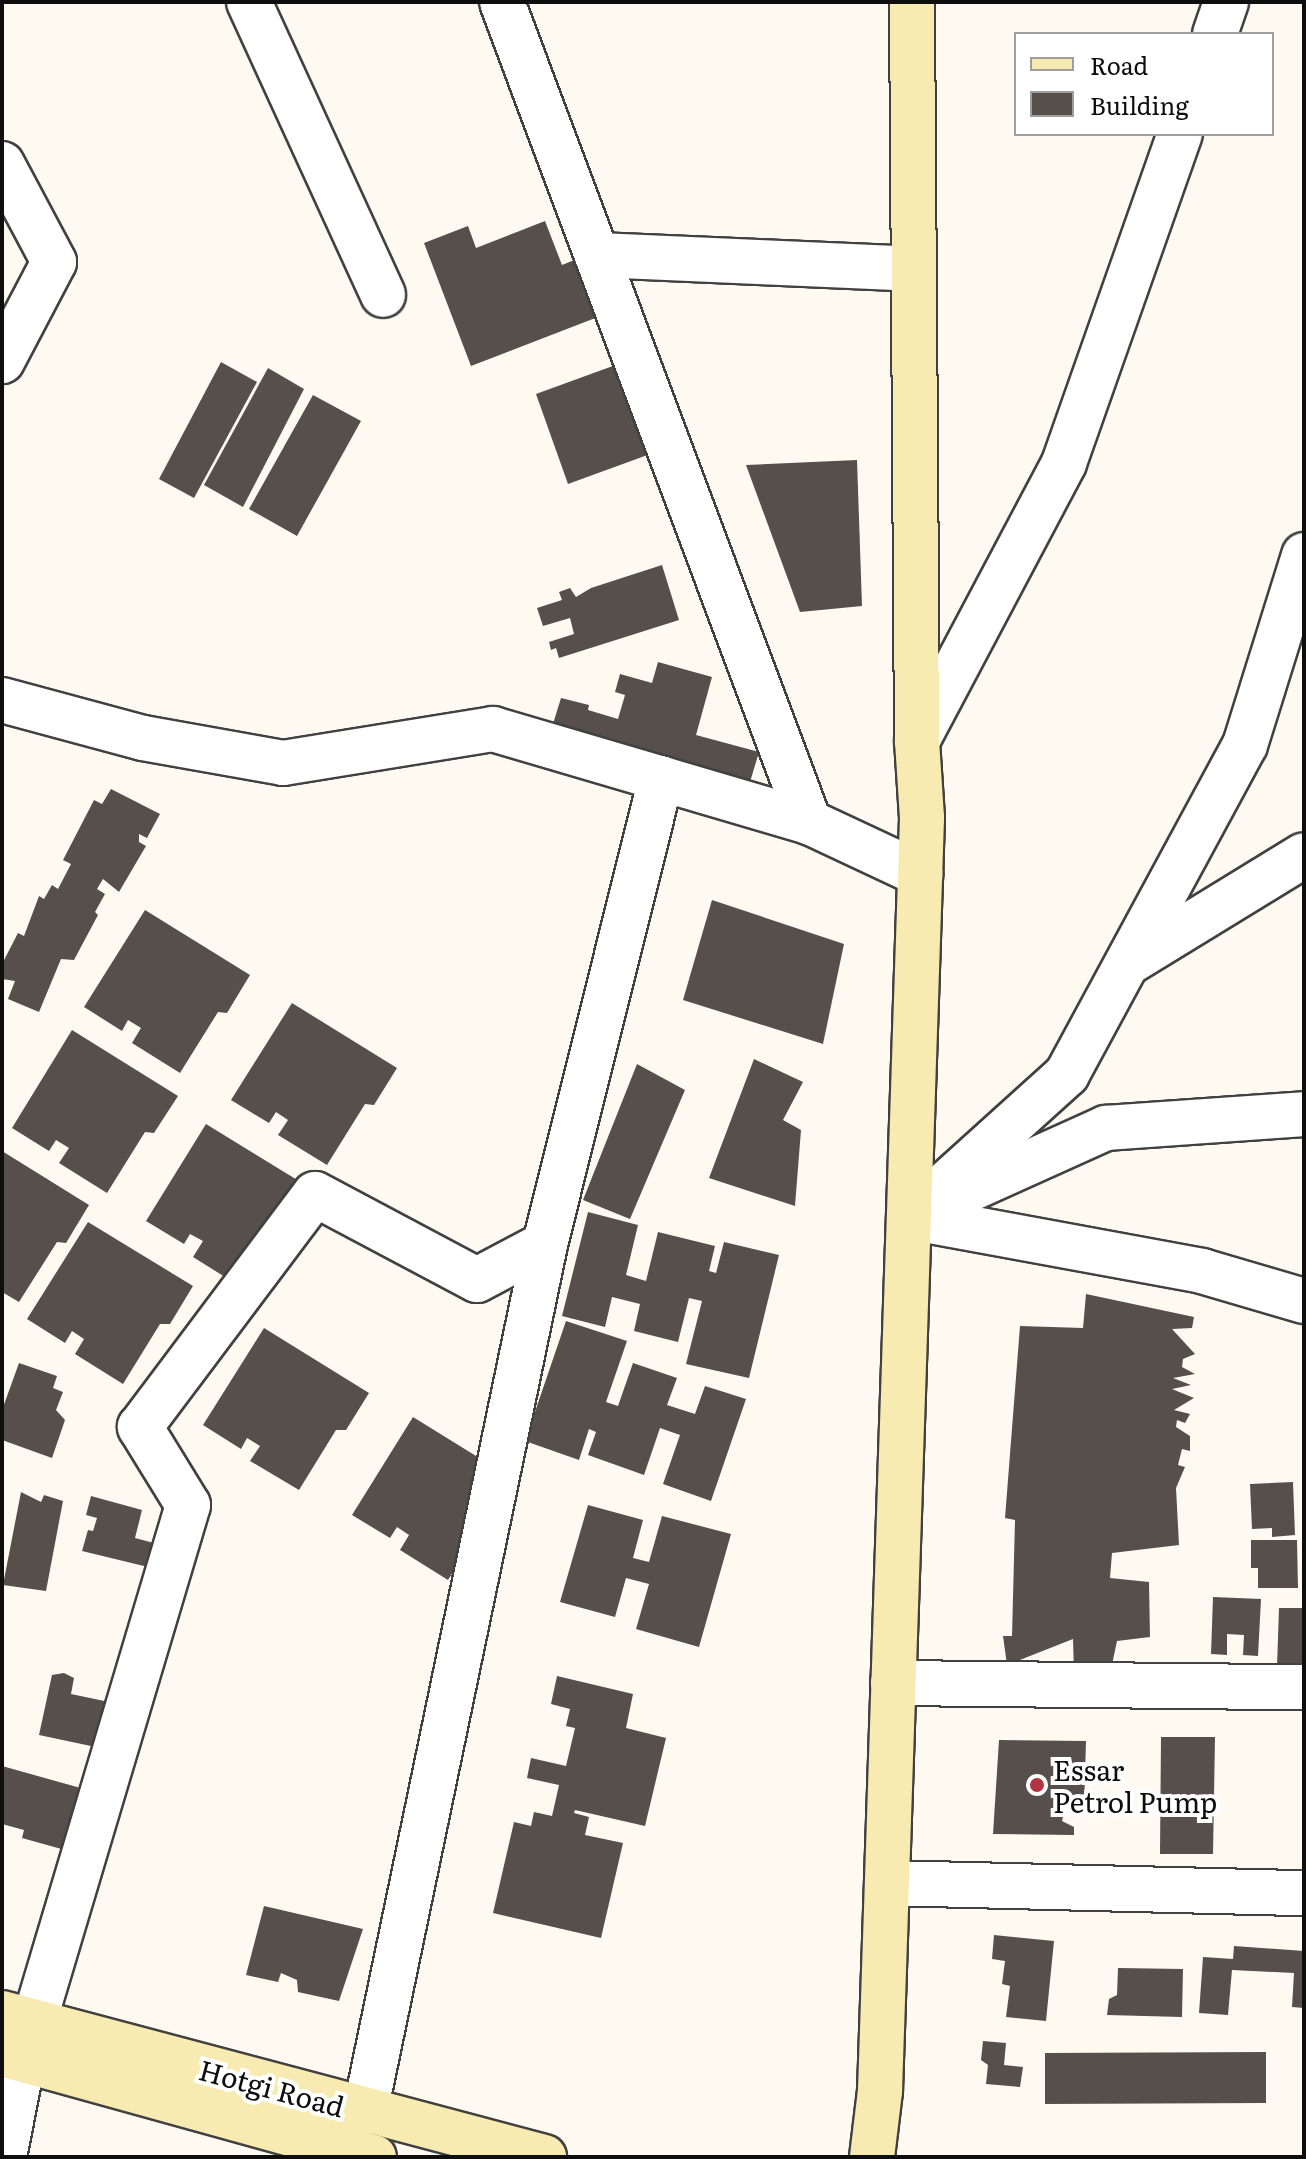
<!DOCTYPE html>
<html>
<head>
<meta charset="utf-8">
<style>
  body { margin:0 }
  #map { position:relative; width:1306px; height:2159px; overflow:hidden; background:#fefaf1; font-family:Literata,serif }
  div>[style] { position:absolute }
  [style*='--x'] { left:calc(var(--x)*1px); top:calc(var(--y)*1px); width:calc(var(--w)*1px); rotate:calc(var(--a)*1deg) }
  .building>* { inset:0; background:#564f4c }
  .roads { filter:drop-shadow(2px 0 #414141) drop-shadow(-2px 0 #414141) drop-shadow(0 2px #414141) drop-shadow(0 -2px #414141) }
  .street>* { height:44px; margin:-22px; padding:0 22px; transform-origin:22px; border-radius:22px; background:#fff }
  .secondary>* { height:44px; margin:-22px; padding:0 22px; transform-origin:22px; border-radius:22px; background:#f8ebb2 }
  .dots>* { width:22px; height:22px; translate:-50% -50%; box-sizing:border-box; border:4px solid #fff; border-radius:50% }
  span { translate:-50% -50%; white-space:nowrap; text-align:center; line-height:1.15; -webkit-text-stroke:8px #fff; paint-order:stroke }
  .poi-label { font-size:28px; color:#0e0e0e }
  .left { translate:0 -50%; text-align:left }
  .street-label { font-size:28px; color:#0e0e0e }
  .frame { position:absolute; inset:0; border:4px solid #0e0e0e; pointer-events:none }
  .legend { position:absolute; left:1014px; top:32px; width:260px; height:104px; box-sizing:border-box; background:#fff; border:2px solid #9f9f9f; margin:0; padding:10px 14px; list-style:none; font-size:24px; color:#0e0e0e }
  .legend li { display:flex; align-items:center; gap:16px; height:40px }
  .legend b { width:40px; border:2px solid #9f9f9f }
</style>
</head>
<body>
<div id="map">
  <div class="building">
    <i style="clip-path:polygon(545px 221px,562px 265px,594px 252px,616px 310px,471px 366px,424px 243px,468px 226px,476px 248px)"></i>
    <i style="clip-path:polygon(221px 362px,257px 382px,194px 498px,159px 479px)"></i>
    <i style="clip-path:polygon(621px 363px,653px 453px,568px 484px,536px 394px)"></i>
    <i style="clip-path:polygon(268px 368px,304px 389px,243px 507px,204px 485px)"></i>
    <i style="clip-path:polygon(313px 395px,361px 421px,297px 536px,249px 509px)"></i>
    <i style="clip-path:polygon(857px 460px,862px 606px,800px 612px,746px 465px)"></i>
    <i style="clip-path:polygon(662px 565px,679px 620px,559px 658px,556px 648px,551px 650px,549px 642px,574px 634px,570px 618px,543px 626px,537px 608px,562px 600px,559px 592px,570px 588px,576px 597px,591px 588px)"></i>
    <i style="clip-path:polygon(658px 662px,712px 677px,696px 735px,759px 752px,750px 782px,552px 727px,561px 698px,589px 705px,588px 710px,618px 719px,625px 695px,615px 692px,620px 674px,652px 683px)"></i>
    <i style="clip-path:polygon(111px 789px,160px 814px,147px 838px,139px 834px,139px 842px,146px 846px,119px 892px,103px 879px,97px 889px,105px 894px,95px 912px,98px 915px,74px 960px,61px 959px,39px 1012px,8px 999px,15px 981px,2px 979px,2px 964px,18px 933px,24px 936px,39px 896px,44px 899px,52px 885px,58px 889px,71px 864px,63px 860px,94px 800px,102px 804px)"></i>
    <i style="clip-path:polygon(712px 900px,844px 944px,823px 1044px,683px 1000px)"></i>
    <i style="clip-path:polygon(145px 910px,250px 975px,227px 1013px,218px 1012px,180px 1073px,132px 1043px,141px 1028px,128px 1020px,122px 1031px,84px 1007px)"></i>
    <i style="clip-path:polygon(292px 1003px,397px 1068px,374px 1105px,365px 1104px,327px 1165px,278px 1135px,288px 1120px,276px 1112px,269px 1123px,231px 1100px)"></i>
    <i style="clip-path:polygon(72px 1030px,178px 1096px,154px 1133px,145px 1132px,107px 1193px,59px 1163px,69px 1148px,56px 1140px,49px 1151px,12px 1128px)"></i>
    <i style="clip-path:polygon(754px 1059px,803px 1082px,783px 1120px,801px 1130px,795px 1206px,709px 1178px)"></i>
    <i style="clip-path:polygon(637px 1064px,685px 1090px,630px 1219px,583px 1200px)"></i>
    <i style="clip-path:polygon(206px 1124px,312px 1189px,241px 1287px,193px 1257px,203px 1241px,190px 1234px,184px 1244px,146px 1221px)"></i>
    <i style="clip-path:polygon(2px 1151px,89px 1205px,66px 1243px,57px 1242px,19px 1302px,2px 1292px)"></i>
    <i style="clip-path:polygon(588px 1212px,638px 1225px,626px 1275px,646px 1281px,658px 1232px,715px 1246px,709px 1271px,716px 1273px,724px 1242px,779px 1255px,749px 1378px,686px 1364px,702px 1301px,689px 1298px,678px 1342px,634px 1331px,640px 1304px,612px 1297px,605px 1327px,562px 1316px)"></i>
    <i style="clip-path:polygon(88px 1222px,193px 1286px,170px 1324px,160px 1324px,123px 1384px,75px 1354px,84px 1339px,72px 1331px,65px 1343px,27px 1319px)"></i>
    <i style="clip-path:polygon(1086px 1294px,1194px 1317px,1192px 1328px,1172px 1329px,1195px 1354px,1183px 1359px,1182px 1367px,1195px 1374px,1173px 1378px,1191px 1385px,1172px 1389px,1194px 1398px,1174px 1410px,1190px 1414px,1185px 1423px,1177px 1420px,1176px 1427px,1190px 1436px,1190px 1451px,1182px 1449px,1178px 1465px,1185px 1467px,1176px 1488px,1179px 1545px,1112px 1553px,1110px 1578px,1149px 1582px,1150px 1637px,1117px 1641px,1109px 1679px,1074px 1675px,1073px 1639px,1007px 1665px,1003px 1636px,1012px 1636px,1015px 1520px,1005px 1518px,1020px 1326px,1083px 1328px)"></i>
    <i style="clip-path:polygon(566px 1321px,627px 1341px,606px 1402px,618px 1406px,633px 1363px,677px 1378px,667px 1405px,695px 1414px,705px 1386px,746px 1399px,711px 1501px,663px 1484px,680px 1435px,660px 1428px,644px 1475px,588px 1455px,596px 1432px,589px 1429px,579px 1460px,525px 1441px)"></i>
    <i style="clip-path:polygon(264px 1328px,369px 1393px,346px 1430px,336px 1430px,299px 1490px,250px 1461px,260px 1446px,247px 1438px,241px 1449px,203px 1425px)"></i>
    <i style="clip-path:polygon(19px 1363px,57px 1376px,53px 1388px,63px 1392px,56px 1410px,65px 1420px,52px 1458px,2px 1440px,2px 1410px)"></i>
    <i style="clip-path:polygon(413px 1417px,518px 1482px,486px 1519px,448px 1580px,400px 1550px,409px 1535px,397px 1527px,390px 1538px,352px 1515px)"></i>
    <i style="clip-path:polygon(1293px 1482px,1295px 1535px,1272px 1537px,1272px 1528px,1252px 1529px,1250px 1484px)"></i>
    <i style="clip-path:polygon(21px 1492px,41px 1502px,44px 1495px,63px 1501px,46px 1591px,3px 1585px)"></i>
    <i style="clip-path:polygon(91px 1496px,142px 1510px,135px 1538px,154px 1543px,148px 1567px,82px 1551px,88px 1530px,93px 1531px,97px 1518px,86px 1515px)"></i>
    <i style="clip-path:polygon(588px 1505px,643px 1520px,633px 1558px,649px 1562px,662px 1516px,731px 1534px,699px 1647px,636px 1629px,649px 1584px,626px 1578px,615px 1617px,560px 1602px)"></i>
    <i style="clip-path:polygon(1251px 1540px,1297px 1540px,1298px 1588px,1258px 1588px,1258px 1568px,1251px 1568px)"></i>
    <i style="clip-path:polygon(1213px 1597px,1261px 1599px,1258px 1656px,1243px 1655px,1244px 1635px,1227px 1634px,1227px 1655px,1211px 1654px)"></i>
    <i style="clip-path:polygon(1279px 1608px,1304px 1608px,1304px 1667px,1277px 1667px)"></i>
    <i style="clip-path:polygon(64px 1673px,74px 1678px,71px 1694px,114px 1703px,105px 1749px,39px 1735px,52px 1675px)"></i>
    <i style="clip-path:polygon(557px 1676px,633px 1694px,626px 1728px,666px 1738px,645px 1826px,575px 1810px,574px 1813px,589px 1817px,585px 1835px,623px 1843px,601px 1938px,493px 1913px,514px 1822px,531px 1826px,534px 1812px,552px 1816px,559px 1785px,527px 1778px,531px 1758px,566px 1766px,575px 1728px,566px 1726px,570px 1709px,551px 1704px)"></i>
    <i style="clip-path:polygon(1161px 1737px,1215px 1737px,1213px 1854px,1160px 1854px)"></i>
    <i style="clip-path:polygon(999px 1740px,1086px 1741px,1084px 1809px,1066px 1804px,1062px 1821px,1074px 1827px,1074px 1835px,993px 1834px)"></i>
    <i style="clip-path:polygon(2px 1766px,102px 1794px,65px 1850px,22px 1838px,24px 1830px,2px 1824px)"></i>
    <i style="clip-path:polygon(264px 1906px,363px 1929px,339px 2001px,298px 1992px,297px 1980px,281px 1973px,278px 1982px,246px 1975px)"></i>
    <i style="clip-path:polygon(994px 1935px,1054px 1941px,1046px 2021px,1006px 2017px,1010px 1986px,1002px 1984px,1005px 1961px,992px 1959px)"></i>
    <i style="clip-path:polygon(1234px 1946px,1304px 1951px,1304px 2008px,1292px 2007px,1294px 1973px,1232px 1970px,1228px 2015px,1199px 2013px,1203px 1957px,1233px 1959px)"></i>
    <i style="clip-path:polygon(1118px 1968px,1183px 1969px,1182px 2017px,1107px 2015px,1109px 1999px,1117px 1995px)"></i>
    <i style="clip-path:polygon(983px 2041px,1006px 2043px,1004px 2065px,1023px 2067px,1020px 2087px,986px 2084px,988px 2065px,981px 2060px)"></i>
    <i style="clip-path:polygon(1266px 2052px,1266px 2103px,1045px 2104px,1045px 2053px)"></i>
  </div>
  <div class="roads">
    <div class="street">
      <i style="--x:249;--y:2;--w:322;--a:65.4"></i>
      <i style="--x:502;--y:2;--w:876;--a:69.47"></i>
      <i style="--x:1215;--y:34;--w:34;--a:-71"></i>
      <i style="--x:2;--y:164;--w:111;--a:62"></i>
      <i style="--x:54;--y:262;--w:112;--a:117.7"></i>
      <i style="--x:597;--y:255;--w:317;--a:2.5"></i>
      <i style="--x:2;--y:700;--w:146;--a:15.1"></i>
      <i style="--x:143;--y:738;--w:142;--a:10.1"></i>
      <i style="--x:283;--y:763;--w:213;--a:-9.2"></i>
      <i style="--x:493;--y:729;--w:329;--a:16.4"></i>
      <i style="--x:809;--y:822;--w:123;--a:25.1"></i>
      <i style="--x:917;--y:741;--w:314;--a:-62.1"></i>
      <i style="--x:1064;--y:463;--w:349;--a:-70.6"></i>
      <i style="--x:1128;--y:963;--w:206;--a:-31.5"></i>
      <i style="--x:944;--y:1201;--w:178;--a:-24.3"></i>
      <i style="--x:1106;--y:1128;--w:198;--a:-4"></i>
      <i style="--x:909;--y:1217;--w:213;--a:-42.1"></i>
      <i style="--x:1067;--y:1074;--w:374;--a:-61.6"></i>
      <i style="--x:1245;--y:745;--w:199;--a:-72.7"></i>
      <i style="--x:909;--y:1217;--w:298;--a:10.4"></i>
      <i style="--x:1202;--y:1271;--w:106;--a:16.4"></i>
      <i style="--x:893;--y:1683;--w:411;--a:0.6"></i>
      <i style="--x:887;--y:1883;--w:417;--a:1.4"></i>
      <i style="--x:365;--y:2112;--w:886;--a:-78.28"></i>
      <i style="--x:545;--y:1244;--w:480;--a:-76"></i>
      <i style="--x:4;--y:2157;--w:100;--a:-79"></i>
      <i style="--x:23;--y:2059;--w:578;--a:-73.41"></i>
      <i style="--x:188;--y:1505;--w:92;--a:-121.6"></i>
      <i style="--x:140;--y:1427;--w:291;--a:-53.1"></i>
      <i style="--x:315;--y:1194;--w:183;--a:28"></i>
      <i style="--x:477;--y:1280;--w:77;--a:-27.9"></i>
    </div>
    <div class="secondary">
      <i style="--x:2;--y:2013;--w:561;--a:14.88"></i>
      <i style="--x:2;--y:2054;--w:386;--a:15.5"></i>
      <i style="--x:872;--y:2157;--w:66;--a:-83.1"></i>
      <i style="--x:880;--y:2091;--w:1274;--a:-88.11"></i>
      <i style="--x:922;--y:818;--w:77;--a:-93.7"></i>
      <i style="--x:917;--y:741;--w:739;--a:-90.39"></i>
    </div>
  </div>
  <div class="dots">
    <i style="left:1037px;top:1785px;background:#b23341"></i>
  </div>
  <div class="poi-label">
    <span class="left" style="left:1053px;top:1785px">Essar<br>Petrol Pump</span>
  </div>
  <div class="street-label">
    <span style="left:272px;top:2087px;rotate:15deg">Hotgi Road</span>
  </div>
  <div class="frame"></div>
  <ul class="legend">
  <li><b style="height:10px;background:#f8ebb2"></b>Road</li>
  <li><b style="height:22px;background:#564f4c"></b>Building</li>
  </ul>
</div>
</body>
</html>
